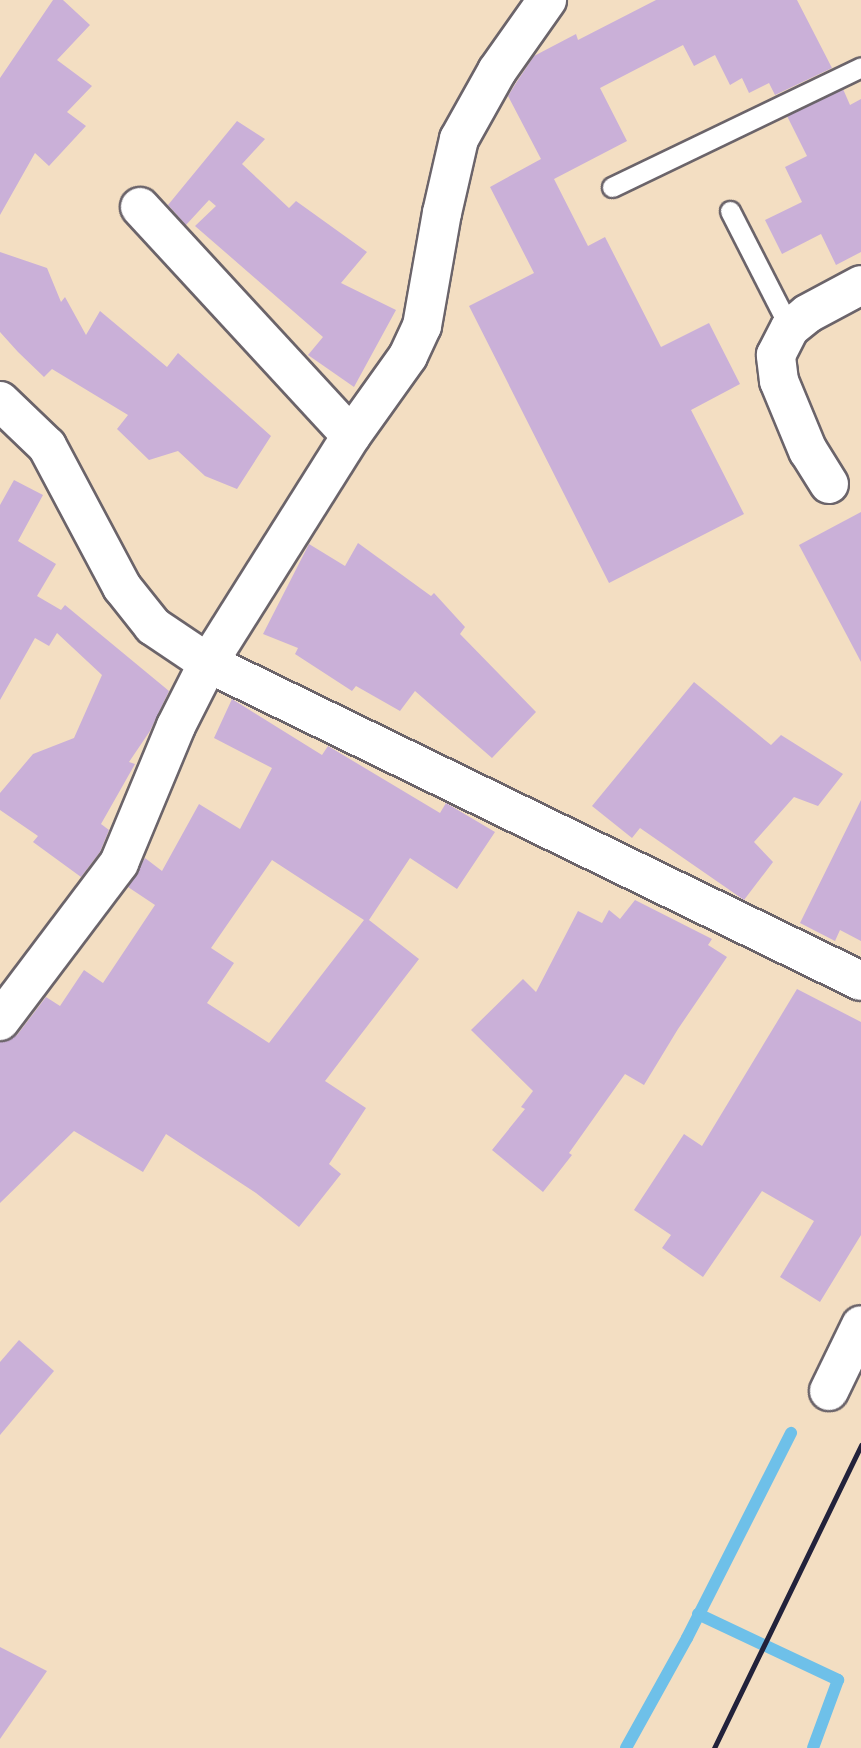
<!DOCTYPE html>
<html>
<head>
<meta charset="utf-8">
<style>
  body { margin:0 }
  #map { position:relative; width:861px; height:1748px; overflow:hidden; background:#f3dec2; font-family:"Balsamiq Sans",sans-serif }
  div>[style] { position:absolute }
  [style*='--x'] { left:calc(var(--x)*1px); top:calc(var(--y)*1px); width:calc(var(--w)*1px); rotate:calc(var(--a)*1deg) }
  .stream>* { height:12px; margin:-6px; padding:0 6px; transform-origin:6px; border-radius:6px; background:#6ec0e9 }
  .building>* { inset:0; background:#cab0d8 }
  .roads { filter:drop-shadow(2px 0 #6b646a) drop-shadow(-2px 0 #6b646a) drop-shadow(0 2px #6b646a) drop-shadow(0 -2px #6b646a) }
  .lane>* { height:19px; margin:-9.5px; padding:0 9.5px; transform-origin:9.5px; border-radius:9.5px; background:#fff }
  .street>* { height:38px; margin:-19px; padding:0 19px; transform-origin:19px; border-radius:19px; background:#fff }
  .rail>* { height:5px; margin:-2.5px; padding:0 2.5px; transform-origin:2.5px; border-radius:2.5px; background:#22223b }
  span { translate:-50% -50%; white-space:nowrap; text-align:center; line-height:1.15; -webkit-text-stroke:5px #fff; paint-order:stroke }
</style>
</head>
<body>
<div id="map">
  <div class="stream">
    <i style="--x:698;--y:1614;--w:155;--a:25.2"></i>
    <i style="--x:838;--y:1680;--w:72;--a:110.2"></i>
    <i style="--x:626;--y:1748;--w:126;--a:-61"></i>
    <i style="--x:687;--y:1638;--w:230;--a:-63.1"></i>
  </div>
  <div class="building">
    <i style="clip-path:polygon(53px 0,63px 0,90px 25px,57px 60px,92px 86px,67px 112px,86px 126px,49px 166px,35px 153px,0 215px,0 78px)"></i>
    <i style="clip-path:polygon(656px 0,797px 0,832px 68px,775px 95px,769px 83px,749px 93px,742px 78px,730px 85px,715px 55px,694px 66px,683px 45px,600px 88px,627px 141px,554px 179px,588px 246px,605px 237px,661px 347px,709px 323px,740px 384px,691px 410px,744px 514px,609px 583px,469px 306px,534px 273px,490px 187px,541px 159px,508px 96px,516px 83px,534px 56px,576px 34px,578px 40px)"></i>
    <i style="clip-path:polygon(843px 89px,850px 105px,861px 99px,861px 252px,836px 265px,821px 234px,782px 254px,765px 220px,802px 202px,785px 167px,807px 156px,787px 116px)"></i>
    <i style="clip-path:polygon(237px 121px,265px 139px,242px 164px,289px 208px,296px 201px,367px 252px,341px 283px,396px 310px,354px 387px,308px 355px,323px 337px,195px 226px,216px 206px,209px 200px,186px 225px,168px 205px)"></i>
    <i style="clip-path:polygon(0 252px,47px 268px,61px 302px,65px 297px,86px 335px,100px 311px,167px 367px,178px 353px,271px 436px,237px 489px,205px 476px,178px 451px,149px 460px,117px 429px,128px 415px,52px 369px,44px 377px,18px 352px,0 332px)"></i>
    <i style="clip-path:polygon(14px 480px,43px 495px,18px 541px,56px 564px,37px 596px,61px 610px,65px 605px,169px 691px,150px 731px,129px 762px,135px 764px,101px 824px,109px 830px,100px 852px,81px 877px,33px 842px,38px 836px,0 810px,0 793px,33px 754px,74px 738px,102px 675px,57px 633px,49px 646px,35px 638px,0 700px,0 505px)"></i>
    <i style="clip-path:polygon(861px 512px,861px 662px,799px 545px)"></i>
    <i style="clip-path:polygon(358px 543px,431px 596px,434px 593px,465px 627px,460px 634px,536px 712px,492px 758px,415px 691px,400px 711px,356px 686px,352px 691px,295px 654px,298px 648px,263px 634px,309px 544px,345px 566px)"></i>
    <i style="clip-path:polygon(694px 682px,771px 745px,781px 735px,843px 774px,818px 806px,794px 797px,754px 842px,773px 862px,744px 900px,640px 828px,632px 838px,592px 806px)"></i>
    <i style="clip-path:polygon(evenodd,232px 699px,322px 755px,328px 746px,440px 813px,446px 803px,495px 832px,457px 889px,410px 858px,369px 920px,419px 959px,325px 1081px,366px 1108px,329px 1164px,341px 1174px,299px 1227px,256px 1193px,166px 1134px,143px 1172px,74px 1131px,0 1203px,0 1042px,17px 1035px,46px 997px,60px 1006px,84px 970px,103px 983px,155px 905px,128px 887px,145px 858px,162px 871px,199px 804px,240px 829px,272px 768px,214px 738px,232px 699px,272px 860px,364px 920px,269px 1043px,207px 1003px,234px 963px,211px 948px,272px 860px)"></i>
    <i style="clip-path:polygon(861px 800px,861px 941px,840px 930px,835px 941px,800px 923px)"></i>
    <i style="clip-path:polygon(635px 900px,712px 939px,708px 945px,727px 957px,678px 1029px,644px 1085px,625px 1074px,569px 1153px,572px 1155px,543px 1192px,492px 1150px,525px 1109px,521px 1107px,533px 1091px,471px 1030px,523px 979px,536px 992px,578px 911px,602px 923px,609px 910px,620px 919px)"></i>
    <i style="clip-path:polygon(797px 989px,861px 1022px,861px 1235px,820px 1302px,780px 1277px,814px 1221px,762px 1191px,703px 1277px,662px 1248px,671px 1235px,634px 1210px,684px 1134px,702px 1146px)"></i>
    <i style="clip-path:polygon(19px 1340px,54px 1371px,0 1435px,0 1362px)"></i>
    <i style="clip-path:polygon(0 1647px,47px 1671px,0 1739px)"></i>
  </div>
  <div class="roads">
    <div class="lane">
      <i style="--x:612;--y:187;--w:276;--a:-25.7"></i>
      <i style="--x:730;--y:211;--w:131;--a:62.9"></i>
    </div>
    <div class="street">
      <i style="--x:140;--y:207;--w:311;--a:47.3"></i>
      <i style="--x:0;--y:401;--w:65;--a:43.8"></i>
      <i style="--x:47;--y:446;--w:160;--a:62"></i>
      <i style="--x:122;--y:587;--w:50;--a:51.5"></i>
      <i style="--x:153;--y:626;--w:66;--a:33.9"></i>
      <i style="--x:208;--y:663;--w:726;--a:25.97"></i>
      <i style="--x:829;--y:484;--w:39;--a:-122"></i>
      <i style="--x:808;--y:451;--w:76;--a:-112.5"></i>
      <i style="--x:779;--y:381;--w:26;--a:-97"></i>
      <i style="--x:776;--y:355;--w:30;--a:-63"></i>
      <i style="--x:790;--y:328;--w:22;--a:-39"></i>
      <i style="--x:807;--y:314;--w:61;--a:-28.2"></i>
      <i style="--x:0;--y:1021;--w:198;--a:-53"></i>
      <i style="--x:119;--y:863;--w:148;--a:-67.4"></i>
      <i style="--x:176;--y:726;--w:71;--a:-63.1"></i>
      <i style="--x:208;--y:663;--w:268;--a:-57.8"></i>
      <i style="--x:351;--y:436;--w:98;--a:-54.5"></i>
      <i style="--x:408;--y:356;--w:33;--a:-65"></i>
      <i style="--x:422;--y:326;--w:115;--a:-80"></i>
      <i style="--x:442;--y:213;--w:76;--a:-77.1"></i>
      <i style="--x:459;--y:139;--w:78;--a:-60.8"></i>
      <i style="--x:497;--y:71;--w:87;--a:-54.8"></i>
      <i style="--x:829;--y:1391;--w:73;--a:-64.1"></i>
    </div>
  </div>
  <div class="rail">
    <i style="--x:714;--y:1748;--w:337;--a:-64.1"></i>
  </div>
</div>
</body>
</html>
